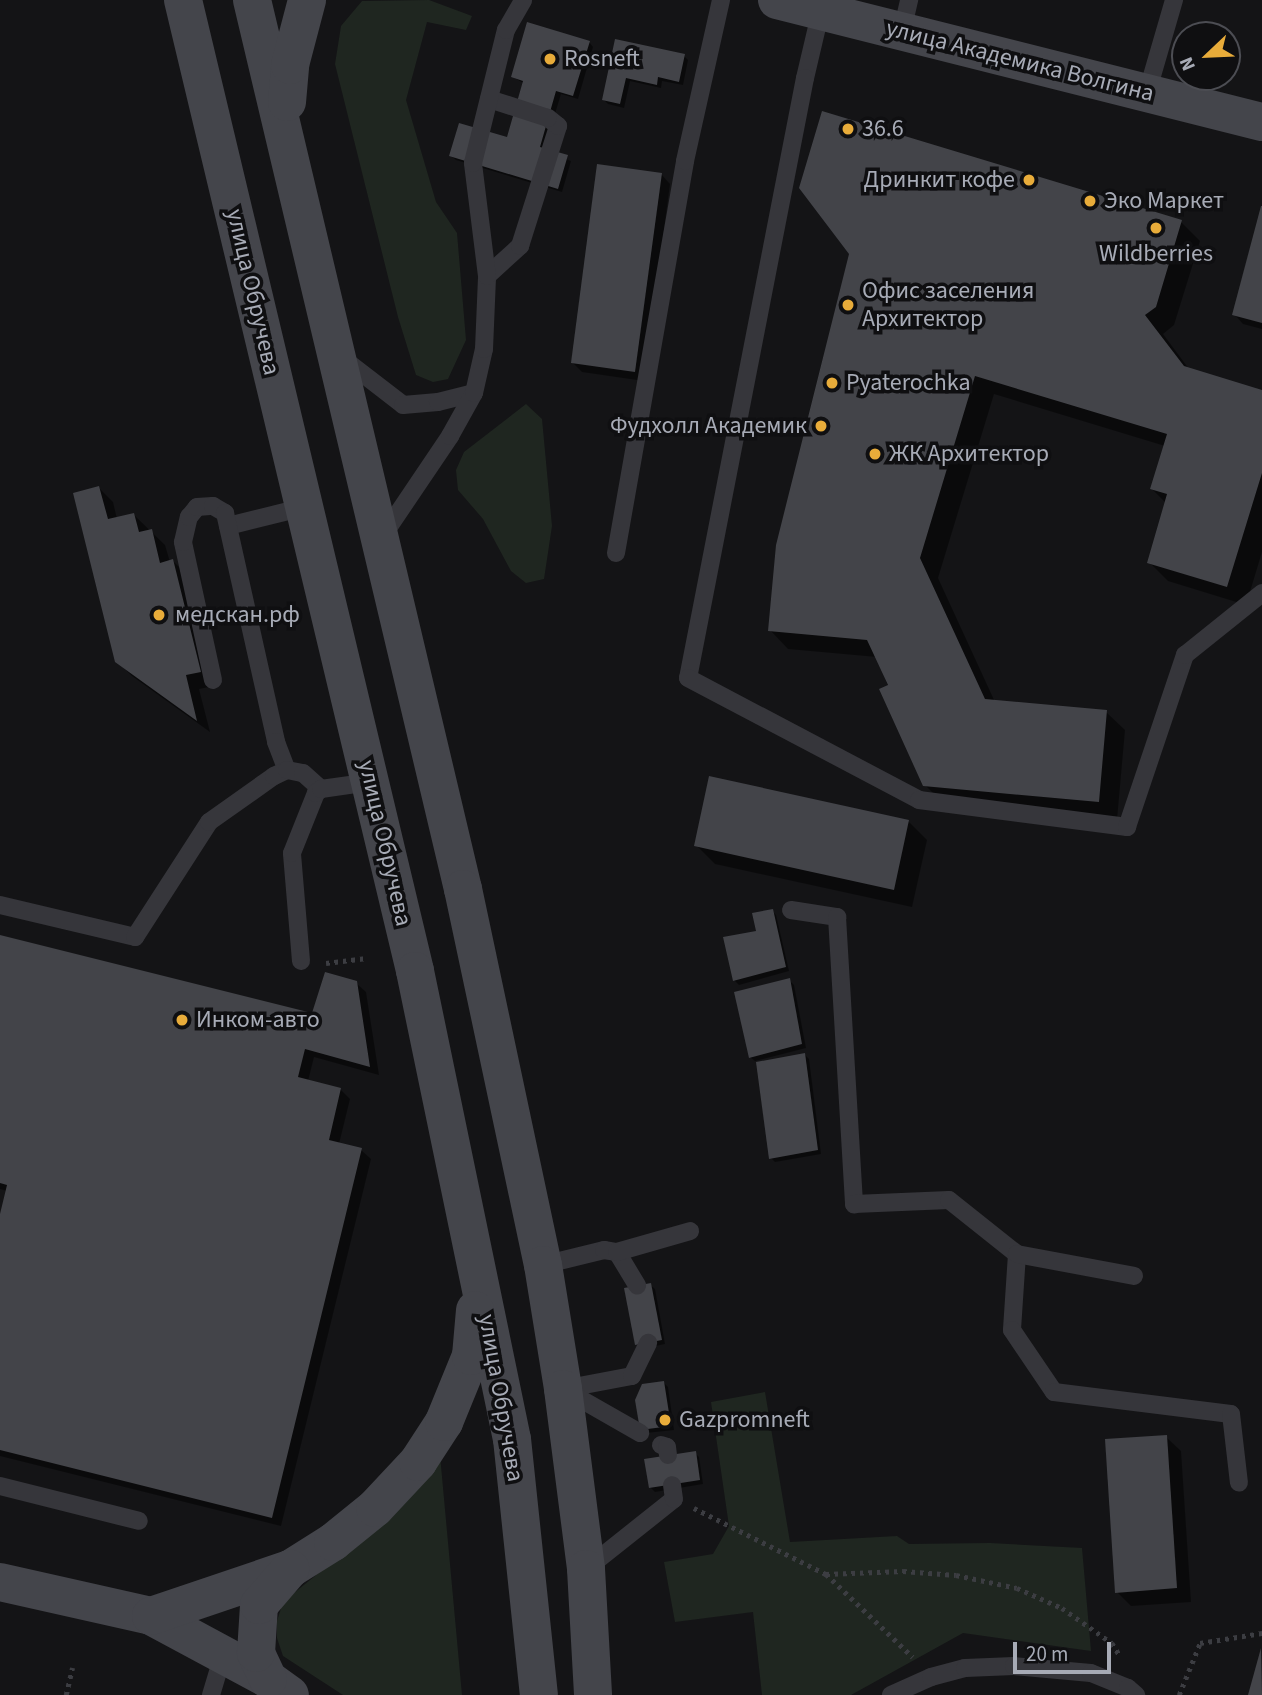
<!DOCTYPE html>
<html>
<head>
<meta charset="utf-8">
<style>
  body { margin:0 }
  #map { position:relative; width:1262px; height:1695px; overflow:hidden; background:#141416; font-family:"Source Sans 3",sans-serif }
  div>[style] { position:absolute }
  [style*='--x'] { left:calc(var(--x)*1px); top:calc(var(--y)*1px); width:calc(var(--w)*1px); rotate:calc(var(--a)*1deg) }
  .green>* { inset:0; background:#1f2620 }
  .shadow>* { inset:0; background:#0007 }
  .building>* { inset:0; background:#434449 }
  .path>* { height:4.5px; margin-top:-2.25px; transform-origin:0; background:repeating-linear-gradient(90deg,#3c3d42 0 3.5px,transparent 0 8.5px) }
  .lane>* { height:18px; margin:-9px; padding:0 9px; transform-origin:9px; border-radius:9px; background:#36363b }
  .secondary>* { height:38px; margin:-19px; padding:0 19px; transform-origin:19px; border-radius:19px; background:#44454b }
  .dots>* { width:19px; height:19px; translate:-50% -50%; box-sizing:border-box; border:4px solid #0f0f11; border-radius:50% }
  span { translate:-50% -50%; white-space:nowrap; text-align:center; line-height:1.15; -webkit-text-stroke:7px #0f0f11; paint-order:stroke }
  .poi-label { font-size:24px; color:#a7abb6 }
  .left { translate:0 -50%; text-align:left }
  .right { translate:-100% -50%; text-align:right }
  .street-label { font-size:24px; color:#a7abb6 }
  .north { position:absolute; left:1171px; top:21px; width:70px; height:70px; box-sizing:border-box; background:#0f0f11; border:2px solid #4c4d53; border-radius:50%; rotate:247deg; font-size:19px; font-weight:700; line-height:28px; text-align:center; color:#a7abb6 }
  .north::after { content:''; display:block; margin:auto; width:24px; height:32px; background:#e8ac3a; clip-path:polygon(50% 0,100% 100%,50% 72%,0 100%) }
  .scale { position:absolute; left:1013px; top:1642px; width:98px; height:32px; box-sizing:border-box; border:4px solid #a7abb6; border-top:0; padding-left:9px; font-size:21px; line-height:24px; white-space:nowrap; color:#a7abb6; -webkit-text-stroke:5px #0f0f11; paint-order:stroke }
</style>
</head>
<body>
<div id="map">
  <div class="green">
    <i style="clip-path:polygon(429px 0,472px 16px,466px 30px,427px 22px,406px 100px,436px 202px,457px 233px,466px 340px,448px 379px,433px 382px,416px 375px,398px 317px,335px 64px,341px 26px,362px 1px)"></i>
    <i style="clip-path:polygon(526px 404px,542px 419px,552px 526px,544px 579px,526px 583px,511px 571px,483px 519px,458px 490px,456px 470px,464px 452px)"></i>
    <i style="clip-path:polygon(765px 1392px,790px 1542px,897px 1536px,909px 1544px,990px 1543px,1082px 1548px,1091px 1651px,963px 1633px,851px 1695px,762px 1695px,753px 1612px,675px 1622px,664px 1562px,713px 1554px,729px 1526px,711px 1402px)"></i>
    <i style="clip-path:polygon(440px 1455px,462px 1695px,343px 1695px,283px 1656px,277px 1638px,277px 1621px,283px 1602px,380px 1523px)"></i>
  </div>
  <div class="shadow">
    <i style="clip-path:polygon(616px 41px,684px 56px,688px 60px,683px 85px,662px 81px,661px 88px,630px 81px,624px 108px,608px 104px,604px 100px)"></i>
    <i style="clip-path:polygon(589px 42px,593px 47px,578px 99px,561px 94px,544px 150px,571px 161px,562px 192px,456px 160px,451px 156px,508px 139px,525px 84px,513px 77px)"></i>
    <i style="clip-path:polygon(661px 174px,670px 184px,644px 381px,582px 372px,573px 363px)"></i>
    <i style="clip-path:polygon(1262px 212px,1262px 329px,1243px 324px,1234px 314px)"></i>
    <i style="clip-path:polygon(1181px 222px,1200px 241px,1174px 325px,1163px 334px,1189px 369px,1262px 391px,1262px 552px,1246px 605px,1168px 581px,1149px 562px,1166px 503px,1152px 489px,1165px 446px,994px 394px,938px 578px,995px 702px,1106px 712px,1125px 730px,1117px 820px,944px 804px,925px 785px,877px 657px,788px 649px,770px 630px,850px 254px)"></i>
    <i style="clip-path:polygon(99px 488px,113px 502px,117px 519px,134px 515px,165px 545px,170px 562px,173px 561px,187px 575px,214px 686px,199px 689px,210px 732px,132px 676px,117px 661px)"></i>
    <i style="clip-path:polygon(908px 821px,927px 840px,912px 907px,715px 864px,696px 845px)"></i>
    <i style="clip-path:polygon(772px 911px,776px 915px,789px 971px,739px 985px,734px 980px)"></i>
    <i style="clip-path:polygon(0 937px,313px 1015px,356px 983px,366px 992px,379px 1075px,314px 1057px,308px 1081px,341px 1090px,350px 1099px,339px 1144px,361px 1150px,371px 1159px,281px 1526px,0 1456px,0 1222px,7px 1191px,0 1189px)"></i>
    <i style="clip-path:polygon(789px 980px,794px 985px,806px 1048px,755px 1061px,750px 1057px)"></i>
    <i style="clip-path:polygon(805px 1055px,809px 1059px,821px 1154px,775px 1162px,771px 1158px)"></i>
    <i style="clip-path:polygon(650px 1285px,655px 1289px,665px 1344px,641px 1349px,637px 1344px)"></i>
    <i style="clip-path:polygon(664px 1383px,668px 1387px,674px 1430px,646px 1433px)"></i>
    <i style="clip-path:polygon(1166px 1437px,1181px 1451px,1191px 1602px,1131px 1606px,1117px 1592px)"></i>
    <i style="clip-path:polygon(695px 1453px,699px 1457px,703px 1484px,655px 1492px,650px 1487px)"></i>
  </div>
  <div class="building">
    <i style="clip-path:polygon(527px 22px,590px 41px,573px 96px,556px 91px,540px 147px,568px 155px,558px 189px,449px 156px,459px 123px,507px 137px,523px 81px,511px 77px)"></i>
    <i style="clip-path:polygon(615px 39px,685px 54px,679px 82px,658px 77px,657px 85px,626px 78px,620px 104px,602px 100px)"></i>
    <i style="clip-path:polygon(822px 111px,1182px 220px,1156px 307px,1145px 315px,1184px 366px,1262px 390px,1262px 473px,1227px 587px,1147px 563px,1167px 494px,1150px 489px,1167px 434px,975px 376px,920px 558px,985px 699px,1107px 710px,1099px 802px,923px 786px,879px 689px,888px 685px,867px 640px,768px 631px,776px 545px,849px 254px,799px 188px)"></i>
    <i style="clip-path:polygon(597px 164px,662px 173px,635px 372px,571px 363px)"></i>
    <i style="clip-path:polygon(1261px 206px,1262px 206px,1262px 323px,1232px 315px)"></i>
    <i style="clip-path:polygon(99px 486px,108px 519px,134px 513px,139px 532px,152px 529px,160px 563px,173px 559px,201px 672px,186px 675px,197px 721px,115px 662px,73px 493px)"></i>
    <i style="clip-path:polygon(709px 776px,909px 820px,894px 890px,694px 846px)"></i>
    <i style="clip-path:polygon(773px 909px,786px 967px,733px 981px,723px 937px,756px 931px,752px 913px)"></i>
    <i style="clip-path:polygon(0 935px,312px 1013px,325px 972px,357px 981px,370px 1067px,305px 1049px,298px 1077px,341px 1088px,329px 1140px,362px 1148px,272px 1518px,0 1450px,0 1214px,7px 1185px,0 1183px)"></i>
    <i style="clip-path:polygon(790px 978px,802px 1044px,749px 1058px,734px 992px)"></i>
    <i style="clip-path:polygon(805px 1053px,818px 1150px,769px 1159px,756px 1062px)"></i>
    <i style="clip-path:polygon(651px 1283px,662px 1340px,635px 1345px,624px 1288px)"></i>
    <i style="clip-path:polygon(664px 1381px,671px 1426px,640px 1430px,635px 1400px,642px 1384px)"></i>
    <i style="clip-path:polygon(1167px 1435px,1177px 1588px,1115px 1593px,1105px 1439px)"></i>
    <i style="clip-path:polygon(696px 1451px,700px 1480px,649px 1488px,644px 1459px)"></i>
    <i style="clip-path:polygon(1261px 1648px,1262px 1695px,1248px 1695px)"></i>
  </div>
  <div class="path">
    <i style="--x:326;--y:963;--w:39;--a:-7"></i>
    <i style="--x:694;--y:1508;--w:148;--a:26.6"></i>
    <i style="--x:826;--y:1574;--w:120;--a:43.7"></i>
    <i style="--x:826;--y:1574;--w:77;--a:-2.2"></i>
    <i style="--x:903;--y:1571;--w:53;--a:4.3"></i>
    <i style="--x:956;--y:1575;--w:62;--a:12"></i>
    <i style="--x:1017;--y:1588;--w:49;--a:24"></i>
    <i style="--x:1062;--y:1608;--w:61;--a:35"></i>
    <i style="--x:1112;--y:1643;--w:15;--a:58"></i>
    <i style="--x:66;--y:1695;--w:28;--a:-77"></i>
    <i style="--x:1179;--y:1695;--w:56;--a:-68"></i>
    <i style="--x:1200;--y:1643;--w:63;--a:-9.2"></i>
  </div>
  <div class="lane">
    <i style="--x:821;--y:10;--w:70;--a:103.2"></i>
    <i style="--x:805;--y:78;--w:611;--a:101.03"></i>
    <i style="--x:688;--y:678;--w:261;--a:27.8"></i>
    <i style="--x:919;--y:800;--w:210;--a:7.4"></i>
    <i style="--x:1127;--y:827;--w:182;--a:-71.4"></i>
    <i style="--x:1185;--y:655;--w:99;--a:-38.8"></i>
    <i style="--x:902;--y:31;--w:32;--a:-77"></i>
    <i style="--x:1147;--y:93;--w:97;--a:-73.8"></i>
    <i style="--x:487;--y:276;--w:45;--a:-42.3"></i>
    <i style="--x:520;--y:246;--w:126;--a:-72.4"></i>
    <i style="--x:558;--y:126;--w:13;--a:-141"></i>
    <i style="--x:548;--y:118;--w:62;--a:-162.1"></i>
    <i style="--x:341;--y:357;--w:78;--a:37.7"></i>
    <i style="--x:403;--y:405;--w:35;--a:-5"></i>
    <i style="--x:438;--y:402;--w:37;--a:-14"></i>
    <i style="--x:228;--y:526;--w:79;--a:-13.9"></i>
    <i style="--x:382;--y:537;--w:122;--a:-56"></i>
    <i style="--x:450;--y:436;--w:49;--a:-60.8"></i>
    <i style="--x:474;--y:393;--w:45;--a:-77.2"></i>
    <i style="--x:484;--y:349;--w:73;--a:-87.6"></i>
    <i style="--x:487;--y:276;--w:114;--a:-97.1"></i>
    <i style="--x:473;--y:163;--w:137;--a:-76.1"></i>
    <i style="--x:506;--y:30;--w:34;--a:-60"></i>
    <i style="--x:616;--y:553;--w:398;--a:-80"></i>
    <i style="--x:685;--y:161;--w:165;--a:-77.4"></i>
    <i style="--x:213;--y:680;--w:141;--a:-102.3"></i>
    <i style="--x:183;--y:542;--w:26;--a:-77"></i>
    <i style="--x:189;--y:517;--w:13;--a:-51"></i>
    <i style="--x:197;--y:507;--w:16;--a:-4"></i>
    <i style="--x:213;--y:506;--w:14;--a:30"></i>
    <i style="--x:225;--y:513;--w:235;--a:77.4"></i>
    <i style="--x:276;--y:742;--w:30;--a:69"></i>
    <i style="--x:0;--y:905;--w:139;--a:13.3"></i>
    <i style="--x:135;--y:937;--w:137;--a:-57.2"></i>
    <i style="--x:209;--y:822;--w:80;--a:-35.3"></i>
    <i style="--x:274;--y:776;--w:14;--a:-25"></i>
    <i style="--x:287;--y:770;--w:16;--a:11"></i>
    <i style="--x:303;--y:773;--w:24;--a:42"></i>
    <i style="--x:791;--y:910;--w:47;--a:8.7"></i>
    <i style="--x:837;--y:917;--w:288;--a:86.6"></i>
    <i style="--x:854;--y:1204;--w:95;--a:-2.4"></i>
    <i style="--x:949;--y:1200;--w:87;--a:38.5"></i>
    <i style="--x:1017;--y:1254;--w:76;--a:93.8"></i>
    <i style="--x:1012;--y:1330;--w:75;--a:55.9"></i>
    <i style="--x:1054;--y:1392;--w:178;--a:7.1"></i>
    <i style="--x:1231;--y:1414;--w:69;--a:83.4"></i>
    <i style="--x:301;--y:961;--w:108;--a:-94.8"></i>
    <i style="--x:292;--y:853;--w:65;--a:-68.2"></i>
    <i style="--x:316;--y:793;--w:6;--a:-39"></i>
    <i style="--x:321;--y:789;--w:49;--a:-8.1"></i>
    <i style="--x:617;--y:1252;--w:39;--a:59"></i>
    <i style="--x:1017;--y:1254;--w:119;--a:10.6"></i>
    <i style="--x:543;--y:1265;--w:63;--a:-13.8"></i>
    <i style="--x:604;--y:1250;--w:13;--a:9"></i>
    <i style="--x:617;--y:1252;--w:76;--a:-16"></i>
    <i style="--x:563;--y:1389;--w:70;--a:-10.7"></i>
    <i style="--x:632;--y:1376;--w:37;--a:-64"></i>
    <i style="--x:563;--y:1389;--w:89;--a:29.7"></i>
    <i style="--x:661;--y:1445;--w:6;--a:18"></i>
    <i style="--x:667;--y:1447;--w:8;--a:83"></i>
    <i style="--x:0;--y:1486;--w:143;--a:14.1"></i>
    <i style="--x:586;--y:1569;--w:112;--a:-38.5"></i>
    <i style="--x:674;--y:1499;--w:14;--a:-98"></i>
    <i style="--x:211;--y:1695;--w:42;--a:-73.3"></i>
    <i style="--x:891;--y:1695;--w:44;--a:-24.2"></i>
    <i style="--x:931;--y:1677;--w:35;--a:-15"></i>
    <i style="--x:965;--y:1668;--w:49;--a:-2.3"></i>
    <i style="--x:1014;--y:1666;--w:77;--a:5.2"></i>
    <i style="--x:1091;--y:1673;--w:40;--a:22"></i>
    <i style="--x:1128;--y:1688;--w:11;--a:41"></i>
  </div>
  <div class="secondary">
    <i style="--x:183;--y:0;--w:998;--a:76.56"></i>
    <i style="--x:415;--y:971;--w:478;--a:78.3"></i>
    <i style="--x:512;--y:1439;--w:257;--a:84"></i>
    <i style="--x:252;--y:0;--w:914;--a:76.65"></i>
    <i style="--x:463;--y:889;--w:384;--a:78"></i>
    <i style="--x:543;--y:1265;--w:126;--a:80.8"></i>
    <i style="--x:563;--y:1389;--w:181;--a:82.7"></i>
    <i style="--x:586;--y:1569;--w:126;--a:86.8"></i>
    <i style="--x:777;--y:0;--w:500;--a:14.12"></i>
    <i style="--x:287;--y:102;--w:37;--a:-85"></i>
    <i style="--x:290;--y:65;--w:67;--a:-75.3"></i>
    <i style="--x:0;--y:1582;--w:155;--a:12.7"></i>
    <i style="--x:151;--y:1616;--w:133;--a:28.3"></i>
    <i style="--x:268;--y:1679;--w:27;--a:36"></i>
    <i style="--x:151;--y:1616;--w:147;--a:-18.7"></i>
    <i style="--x:290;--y:1569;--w:51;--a:-32.1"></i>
    <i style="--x:333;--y:1542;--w:54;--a:-39"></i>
    <i style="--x:375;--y:1508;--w:63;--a:-46.9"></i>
    <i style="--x:418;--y:1462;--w:48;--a:-57"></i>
    <i style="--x:444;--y:1422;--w:71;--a:-67.8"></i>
    <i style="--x:471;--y:1356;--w:46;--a:-85"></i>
    <i style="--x:268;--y:1679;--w:29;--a:-115"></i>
    <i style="--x:256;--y:1653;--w:48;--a:-86.4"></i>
    <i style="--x:259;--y:1605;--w:48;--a:-49.3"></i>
  </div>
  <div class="dots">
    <i style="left:550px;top:59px;background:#e8ac3a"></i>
    <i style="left:848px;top:129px;background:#e8ac3a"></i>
    <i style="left:1029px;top:180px;background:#e8ac3a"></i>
    <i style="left:1090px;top:201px;background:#e8ac3a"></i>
    <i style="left:1156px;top:228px;background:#e8ac3a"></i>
    <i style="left:848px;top:305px;background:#e8ac3a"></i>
    <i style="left:832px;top:383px;background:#e8ac3a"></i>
    <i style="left:821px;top:426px;background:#e8ac3a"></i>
    <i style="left:875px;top:454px;background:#e8ac3a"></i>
    <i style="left:159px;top:615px;background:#e8ac3a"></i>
    <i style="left:182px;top:1020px;background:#e8ac3a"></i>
    <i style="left:665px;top:1420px;background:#e8ac3a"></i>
  </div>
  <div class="poi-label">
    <span class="left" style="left:564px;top:59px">Rosneft</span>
    <span class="left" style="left:862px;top:129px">36.6</span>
    <span class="right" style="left:1015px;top:180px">Дринкит кофе</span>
    <span class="left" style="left:1104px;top:201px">Эко Маркет</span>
    <span style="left:1156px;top:254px">Wildberries</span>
    <span class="left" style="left:862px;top:305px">Офис заселения<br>Архитектор</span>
    <span class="left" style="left:846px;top:383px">Pyaterochka</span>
    <span class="right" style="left:807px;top:426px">Фудхолл Академик</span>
    <span class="left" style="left:889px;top:454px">ЖК Архитектор</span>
    <span class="left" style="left:175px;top:615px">медскан.рф</span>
    <span class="left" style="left:196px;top:1020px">Инком-авто</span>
    <span class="left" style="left:679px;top:1420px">Gazpromneft</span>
  </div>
  <div class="street-label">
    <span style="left:1020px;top:61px;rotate:14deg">улица Академика Волгина</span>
    <span style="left:253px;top:292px;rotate:77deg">улица Обручева</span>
    <span style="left:385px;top:843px;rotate:77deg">улица Обручева</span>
    <span style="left:501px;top:1398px;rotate:80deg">улица Обручева</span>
  </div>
  <div class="north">N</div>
  <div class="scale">20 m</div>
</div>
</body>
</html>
